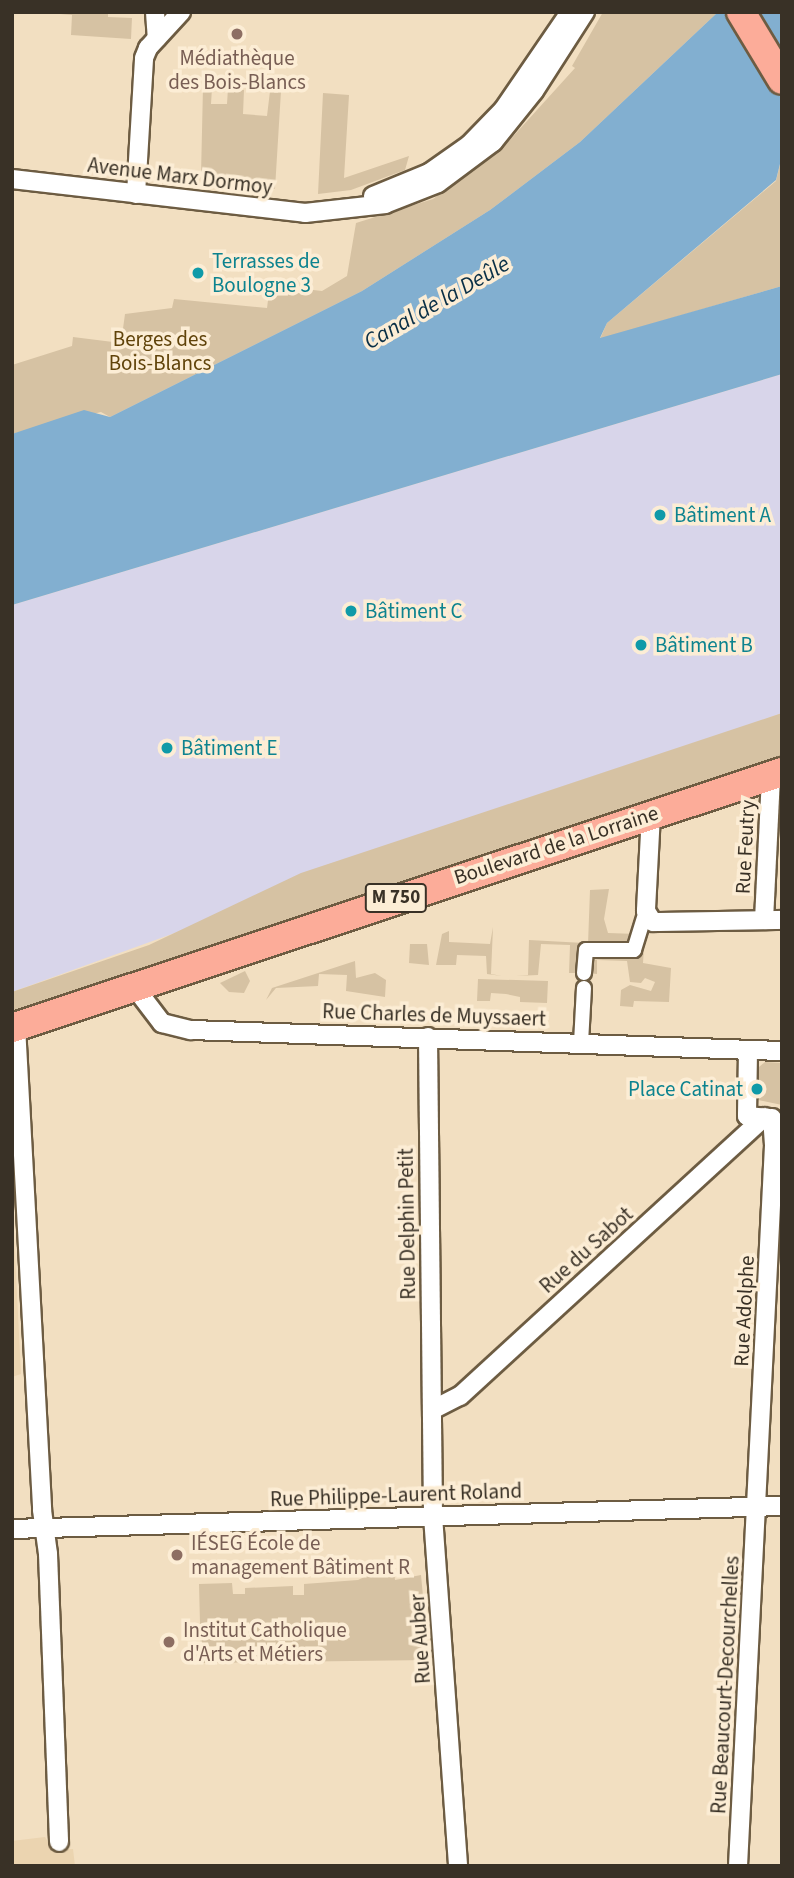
<!DOCTYPE html>
<html>
<head>
<meta charset="utf-8">
<style>
  body { margin:0 }
  #map { position:relative; width:794px; height:1878px; overflow:hidden; background:#f2dfc1; font-family:"Source Sans 3",sans-serif }
  div>[style] { position:absolute }
  [style*='--x'] { left:calc(var(--x)*1px); top:calc(var(--y)*1px); width:calc(var(--w)*1px); rotate:calc(var(--a)*1deg) }
  .industrial>* { inset:0; background:#d8d5ea }
  .built>* { inset:0; background:#ebd4b0 }
  .green>* { inset:0; background:#d6c2a3 }
  .water>* { inset:0; background:#82afd0 }
  .roads { filter:drop-shadow(2px 0 #6d5c42) drop-shadow(-2px 0 #6d5c42) drop-shadow(0 2px #6d5c42) drop-shadow(0 -2px #6d5c42) }
  .pedestrian>* { height:14px; margin:-7px; padding:0 7px; transform-origin:7px; border-radius:7px; background:#fff }
  .minor>* { height:18px; margin:-9px; padding:0 9px; transform-origin:9px; border-radius:9px; background:#fff }
  .primary>* { height:28px; margin:-14px; padding:0 14px; transform-origin:14px; border-radius:14px; background:#fcac99 }
  .dots>* { width:19px; height:19px; translate:-50% -50%; box-sizing:border-box; border:4px solid #fcedd5; border-radius:50% }
  span { translate:-50% -50%; white-space:nowrap; text-align:center; line-height:1.15; -webkit-text-stroke:7px #fcedd5; paint-order:stroke }
  .shield-label span { padding:2px 5px; background:#fcedd5; border:2px solid; border-radius:5px; -webkit-text-stroke-width:0 }
  .shield-label { font-size:19px; color:#393126; font-weight:700 }
  .education-label { font-size:21px; color:#785e54 }
  .left { translate:0 -50%; text-align:left }
  .street-label { font-size:21px; color:#393126 }
  .culture-label { font-size:21px; color:#0d838f }
  .right { translate:-100% -50%; text-align:right }
  .park-label { font-size:21px; color:#60430a }
  .water-label { font-size:23px; color:#092f46; font-style:italic }
  .frame { position:absolute; inset:0; border:14px solid #393126; pointer-events:none }
</style>
</head>
<body>
<div id="map">
  <div class="industrial">
    <i style="clip-path:polygon(782px 374px,782px 713px,12px 992px,12px 605px)"></i>
  </div>
  <div class="built">
    <i style="clip-path:polygon(12px 1194px,21px 1374px,12px 1377px)"></i>
    <i style="clip-path:polygon(45px 1837px,53px 1850px,73px 1849px,75px 1866px,12px 1866px,12px 1841px)"></i>
  </div>
  <div class="green">
    <i style="clip-path:polygon(108px 12px,108px 17px,132px 18px,131px 39px,71px 35px,72px 15px,60px 14px)"></i>
    <i style="clip-path:polygon(603px 12px,718px 12px,580px 142px,490px 210px,362px 291px,110px 417px,101px 412px,12px 434px,12px 365px,72px 346px,73px 337px,121px 343px,125px 314px,172px 308px,174px 299px,267px 308px,270px 285px,322px 291px,347px 276px,356px 223px,433px 199px,507px 143px,575px 68px,572px 66px)"></i>
    <i style="clip-path:polygon(203px 87px,212px 88px,211px 104px,227px 104px,228px 88px,244px 90px,243px 114px,267px 116px,270px 91px,281px 91px,275px 189px,205px 182px,201px 175px)"></i>
    <i style="clip-path:polygon(323px 93px,349px 95px,344px 178px,409px 156px,405px 170px,351px 190px,318px 194px)"></i>
    <i style="clip-path:polygon(782px 156px,782px 286px,600px 339px,607px 323px,776px 181px)"></i>
    <i style="clip-path:polygon(782px 713px,782px 761px,12px 1019px,12px 992px,149px 945px,301px 873px)"></i>
    <i style="clip-path:polygon(609px 889px,604px 919px,608px 933px,637px 934px,633px 944px,588px 944px,590px 890px)"></i>
    <i style="clip-path:polygon(493px 927px,491px 974px,502px 976px,487px 974px,486px 956px,457px 955px,456px 965px,436px 965px,442px 934px,449px 931px,449px 942px,490px 944px)"></i>
    <i style="clip-path:polygon(645px 933px,643px 963px,671px 968px,669px 1002px,634px 1001px,633px 1007px,620px 1006px,621px 990px,630px 985px,651px 991px,655px 982px,645px 978px,641px 983px,630px 982px,627px 961px,597px 960px,597px 974px,588px 973px,590px 960px,630px 957px)"></i>
    <i style="clip-path:polygon(529px 940px,584px 943px,577px 946px,581px 973px,569px 973px,570px 945px,541px 944px,538px 975px,516px 976px,528px 975px)"></i>
    <i style="clip-path:polygon(410px 944px,427px 944px,429px 965px,409px 963px)"></i>
    <i style="clip-path:polygon(355px 961px,356px 978px,375px 973px,386px 980px,385px 997px,346px 991px,347px 975px,319px 974px,318px 986px,276px 988px,266px 1000px,272px 988px)"></i>
    <i style="clip-path:polygon(245px 971px,250px 981px,244px 993px,229px 992px,220px 983px)"></i>
    <i style="clip-path:polygon(478px 979px,548px 981px,547px 1003px,520px 1002px,520px 997px,506px 994px,491px 993px,490px 1001px,477px 1001px)"></i>
    <i style="clip-path:polygon(765px 1062px,782px 1063px,782px 1105px,758px 1100px,759px 1067px)"></i>
    <i style="clip-path:polygon(377px 1571px,394px 1571px,395px 1580px,421px 1575px,429px 1660px,201px 1663px,199px 1584px,232px 1583px,233px 1594px,245px 1594px,245px 1588px,293px 1586px,293px 1595px,304px 1595px,304px 1584px,358px 1580px)"></i>
  </div>
  <div class="water">
    <i style="clip-path:polygon(718px 12px,782px 12px,782px 156px,776px 180px,607px 323px,600px 338px,782px 286px,782px 374px,12px 605px,12px 434px,84px 410px,110px 417px,362px 291px,490px 210px,580px 142px)"></i>
  </div>
  <div class="roads">
    <div class="pedestrian">
      <i style="--x:584;--y:973;--w:23;--a:-85"></i>
      <i style="--x:586;--y:950;--w:48;--a:0"></i>
      <i style="--x:634;--y:950;--w:41;--a:-72.9"></i>
      <i style="--x:581;--y:1043;--w:55;--a:-86.9"></i>
    </div>
    <div class="minor">
      <i style="--x:155;--y:12;--w:26;--a:86"></i>
      <i style="--x:12;--y:179;--w:295;--a:6.6"></i>
      <i style="--x:305;--y:213;--w:81;--a:-6.4"></i>
      <i style="--x:385;--y:204;--w:57;--a:-21.6"></i>
      <i style="--x:438;--y:183;--w:69;--a:-36.7"></i>
      <i style="--x:493;--y:142;--w:65;--a:-51.2"></i>
      <i style="--x:534;--y:91;--w:94;--a:-57.2"></i>
      <i style="--x:136;--y:194;--w:136;--a:-86.6"></i>
      <i style="--x:144;--y:58;--w:11;--a:-68"></i>
      <i style="--x:148;--y:48;--w:49;--a:-47.5"></i>
      <i style="--x:373;--y:196;--w:61;--a:-22.3"></i>
      <i style="--x:429;--y:173;--w:49;--a:-35"></i>
      <i style="--x:469;--y:145;--w:49;--a:-45.8"></i>
      <i style="--x:503;--y:110;--w:119;--a:-55.6"></i>
      <i style="--x:651;--y:814;--w:97;--a:93"></i>
      <i style="--x:646;--y:911;--w:13;--a:58"></i>
      <i style="--x:653;--y:922;--w:129;--a:-0.9"></i>
      <i style="--x:764;--y:920;--w:144;--a:-87.2"></i>
      <i style="--x:136;--y:989;--w:43;--a:52.6"></i>
      <i style="--x:162;--y:1023;--w:30;--a:14"></i>
      <i style="--x:191;--y:1030;--w:591;--a:2.04"></i>
      <i style="--x:16;--y:1026;--w:485;--a:86.9"></i>
      <i style="--x:42;--y:1510;--w:44;--a:82.2"></i>
      <i style="--x:48;--y:1554;--w:288;--a:87.8"></i>
      <i style="--x:428;--y:1037;--w:479;--a:89.4"></i>
      <i style="--x:433;--y:1516;--w:351;--a:85.9"></i>
      <i style="--x:748;--y:1051;--w:65;--a:90.9"></i>
      <i style="--x:747;--y:1116;--w:22;--a:5"></i>
      <i style="--x:434;--y:1409;--w:29;--a:-27"></i>
      <i style="--x:460;--y:1396;--w:413;--a:-42.5"></i>
      <i style="--x:12;--y:1529;--w:770;--a:-1.71"></i>
      <i style="--x:738;--y:1866;--w:722;--a:-87.14"></i>
      <i style="--x:774;--y:1145;--w:27;--a:-94"></i>
    </div>
    <div class="primary">
      <i style="--x:741;--y:12;--w:79;--a:58.9"></i>
      <i style="--x:12;--y:1028;--w:811;--a:-18.39"></i>
    </div>
  </div>
  <div class="dots">
    <i style="left:237px;top:34px;background:#8d6e63"></i>
    <i style="left:198px;top:273px;background:#0f9aa8"></i>
    <i style="left:660px;top:515px;background:#0f9aa8"></i>
    <i style="left:351px;top:611px;background:#0f9aa8"></i>
    <i style="left:641px;top:645px;background:#0f9aa8"></i>
    <i style="left:167px;top:748px;background:#0f9aa8"></i>
    <i style="left:757px;top:1089px;background:#0f9aa8"></i>
    <i style="left:177px;top:1555px;background:#8d6e63"></i>
    <i style="left:169px;top:1642px;background:#8d6e63"></i>
  </div>
  <div class="shield-label">
    <span style="left:396px;top:898px">M 750</span>
  </div>
  <div class="education-label">
    <span style="left:237px;top:70px">Médiathèque<br>des Bois-Blancs</span>
    <span class="left" style="left:191px;top:1555px">IÉSEG École de<br>management Bâtiment R</span>
    <span class="left" style="left:183px;top:1642px">Institut Catholique<br>d'Arts et Métiers</span>
  </div>
  <div class="street-label">
    <span style="left:180px;top:176px;rotate:7deg">Avenue Marx Dormoy</span>
    <span style="left:556px;top:845px;rotate:-18deg">Boulevard de la Lorraine</span>
    <span style="left:745px;top:847px;rotate:-87deg">Rue Feutry</span>
    <span style="left:434px;top:1015px;rotate:2deg">Rue Charles de Muyssaert</span>
    <span style="left:407px;top:1224px;rotate:-91deg">Rue Delphin Petit</span>
    <span style="left:586px;top:1250px;rotate:-42deg">Rue du Sabot</span>
    <span style="left:744px;top:1311px;rotate:-87deg">Rue Adolphe</span>
    <span style="left:396px;top:1495px;rotate:-2deg">Rue Philippe-Laurent Roland</span>
    <span style="left:420px;top:1639px;rotate:-94deg">Rue Auber</span>
    <span style="left:725px;top:1685px;rotate:-87deg">Rue Beaucourt-Decourchelles</span>
  </div>
  <div class="culture-label">
    <span class="left" style="left:212px;top:273px">Terrasses de<br>Boulogne 3</span>
    <span class="left" style="left:674px;top:515px">Bâtiment A</span>
    <span class="left" style="left:365px;top:611px">Bâtiment C</span>
    <span class="left" style="left:655px;top:645px">Bâtiment B</span>
    <span class="left" style="left:181px;top:748px">Bâtiment E</span>
    <span class="right" style="left:743px;top:1089px">Place Catinat</span>
  </div>
  <div class="park-label">
    <span style="left:160px;top:351px">Berges des<br>Bois-Blancs</span>
  </div>
  <div class="water-label">
    <span style="left:437px;top:303px;rotate:-30deg">Canal de la Deûle</span>
  </div>
  <div class="frame"></div>
</div>
</body>
</html>
